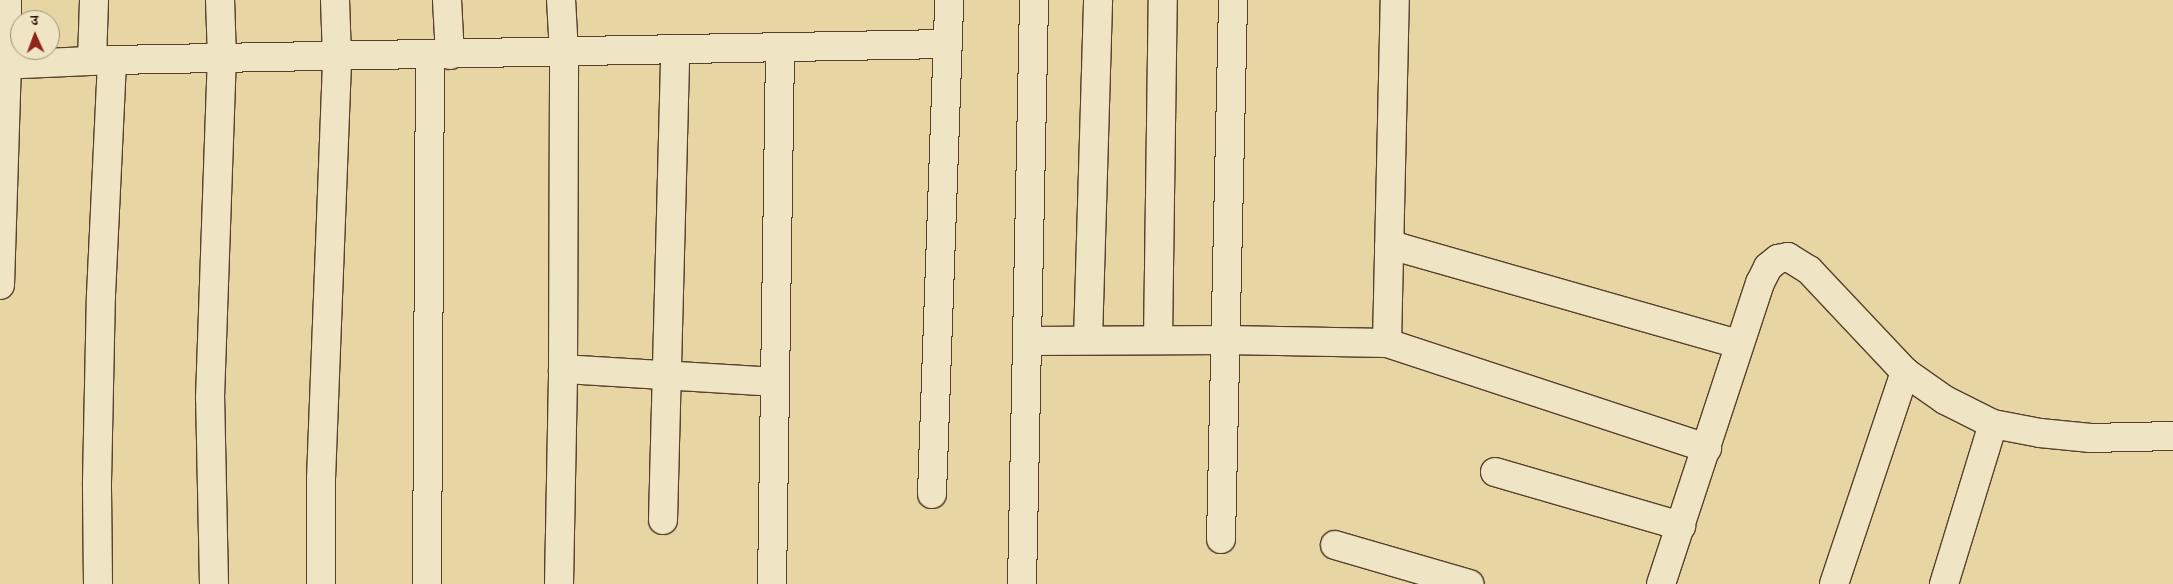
<!DOCTYPE html>
<html>
<head>
<meta charset="utf-8">
<style>
  body { margin:0 }
  #map { position:relative; width:2173px; height:584px; overflow:hidden; background:#e7d6a3; font-family:"IM FELL Double Pica","Noto Serif Devanagari",serif }
  div>[style] { position:absolute }
  [style*='--x'] { left:calc(var(--x)*1px); top:calc(var(--y)*1px); width:calc(var(--w)*1px); rotate:calc(var(--a)*1deg) }
  .roads { filter:drop-shadow(1px 0 #56412c) drop-shadow(-1px 0 #56412c) drop-shadow(0 1px #56412c) drop-shadow(0 -1px #56412c) }
  .minor>* { height:28px; margin:-14px; padding:0 14px; transform-origin:14px; border-radius:14px; background:#efe4c3 }
  span { translate:-50% -50%; white-space:nowrap; text-align:center; line-height:1.15; -webkit-text-stroke:5px #efe4c3; paint-order:stroke }
  .north { position:absolute; left:10px; top:10px; width:50px; height:50px; box-sizing:border-box; background:#efe4c3; border:1px solid #9f8f77; border-radius:50%; rotate:358deg; font-size:14px; font-weight:700; line-height:20px; text-align:center; color:#260f04 }
  .north::after { content:''; display:block; margin:auto; width:18px; height:22px; background:#8f2418; clip-path:polygon(50% 0,100% 100%,50% 72%,0 100%) }
</style>
</head>
<body>
<div id="map">
  <div class="roads">
    <div class="minor">
      <i style="--x:447;--y:0;--w:55;--a:86.9"></i>
      <i style="--x:92;--y:61;--w:61;--a:-88.1"></i>
      <i style="--x:0;--y:65;--w:112;--a:-2.6"></i>
      <i style="--x:112;--y:60;--w:835;--a:-1.1"></i>
      <i style="--x:1389;--y:247;--w:12;--a:5"></i>
      <i style="--x:1401;--y:248;--w:351;--a:15.9"></i>
      <i style="--x:0;--y:285;--w:221;--a:-88.2"></i>
      <i style="--x:7;--y:64;--w:64;--a:-90"></i>
      <i style="--x:1088;--y:340;--w:340;--a:-88.3"></i>
      <i style="--x:1158;--y:340;--w:340;--a:-89.2"></i>
      <i style="--x:1027;--y:341;--w:199;--a:-0.3"></i>
      <i style="--x:1226;--y:340;--w:161;--a:1.1"></i>
      <i style="--x:1387;--y:343;--w:337;--a:18.2"></i>
      <i style="--x:1387;--y:343;--w:343;--a:-88.7"></i>
      <i style="--x:563;--y:369;--w:212;--a:3.5"></i>
      <i style="--x:1495;--y:472;--w:194;--a:16.2"></i>
      <i style="--x:932;--y:494;--w:494;--a:-88"></i>
      <i style="--x:663;--y:520;--w:469;--a:-88.5"></i>
      <i style="--x:1221;--y:539;--w:539;--a:-88.72"></i>
      <i style="--x:1335;--y:545;--w:140;--a:16.2"></i>
      <i style="--x:98;--y:584;--w:102;--a:-90.6"></i>
      <i style="--x:97;--y:482;--w:187;--a:-88.8"></i>
      <i style="--x:101;--y:295;--w:235;--a:-87.3"></i>
      <i style="--x:214;--y:584;--w:186;--a:-91.2"></i>
      <i style="--x:210;--y:398;--w:339;--a:-88"></i>
      <i style="--x:222;--y:59;--w:59;--a:-91.9"></i>
      <i style="--x:321;--y:584;--w:105;--a:-90"></i>
      <i style="--x:321;--y:479;--w:422;--a:-87.8"></i>
      <i style="--x:337;--y:57;--w:57;--a:-92"></i>
      <i style="--x:427;--y:584;--w:529;--a:-89.68"></i>
      <i style="--x:559;--y:584;--w:215;--a:-88.9"></i>
      <i style="--x:563;--y:369;--w:316;--a:-89.8"></i>
      <i style="--x:564;--y:53;--w:53;--a:-93.2"></i>
      <i style="--x:772;--y:584;--w:535;--a:-89.14"></i>
      <i style="--x:1022;--y:584;--w:584;--a:-88.82"></i>
      <i style="--x:1661;--y:584;--w:317;--a:-71.8"></i>
      <i style="--x:1760;--y:283;--w:18;--a:-63"></i>
      <i style="--x:1768;--y:267;--w:13;--a:-39"></i>
      <i style="--x:1778;--y:259;--w:10;--a:-11"></i>
      <i style="--x:1788;--y:257;--w:25;--a:32"></i>
      <i style="--x:1809;--y:270;--w:140;--a:46.7"></i>
      <i style="--x:1905;--y:372;--w:49;--a:35"></i>
      <i style="--x:1945;--y:400;--w:54;--a:26.6"></i>
      <i style="--x:1993;--y:424;--w:48;--a:10.8"></i>
      <i style="--x:2040;--y:433;--w:51;--a:5.6"></i>
      <i style="--x:2091;--y:438;--w:82;--a:-1.4"></i>
      <i style="--x:1834;--y:584;--w:224;--a:-71.5"></i>
      <i style="--x:1944;--y:584;--w:167;--a:-73"></i>
    </div>
  </div>
  <div class="north">उ</div>
</div>
</body>
</html>
